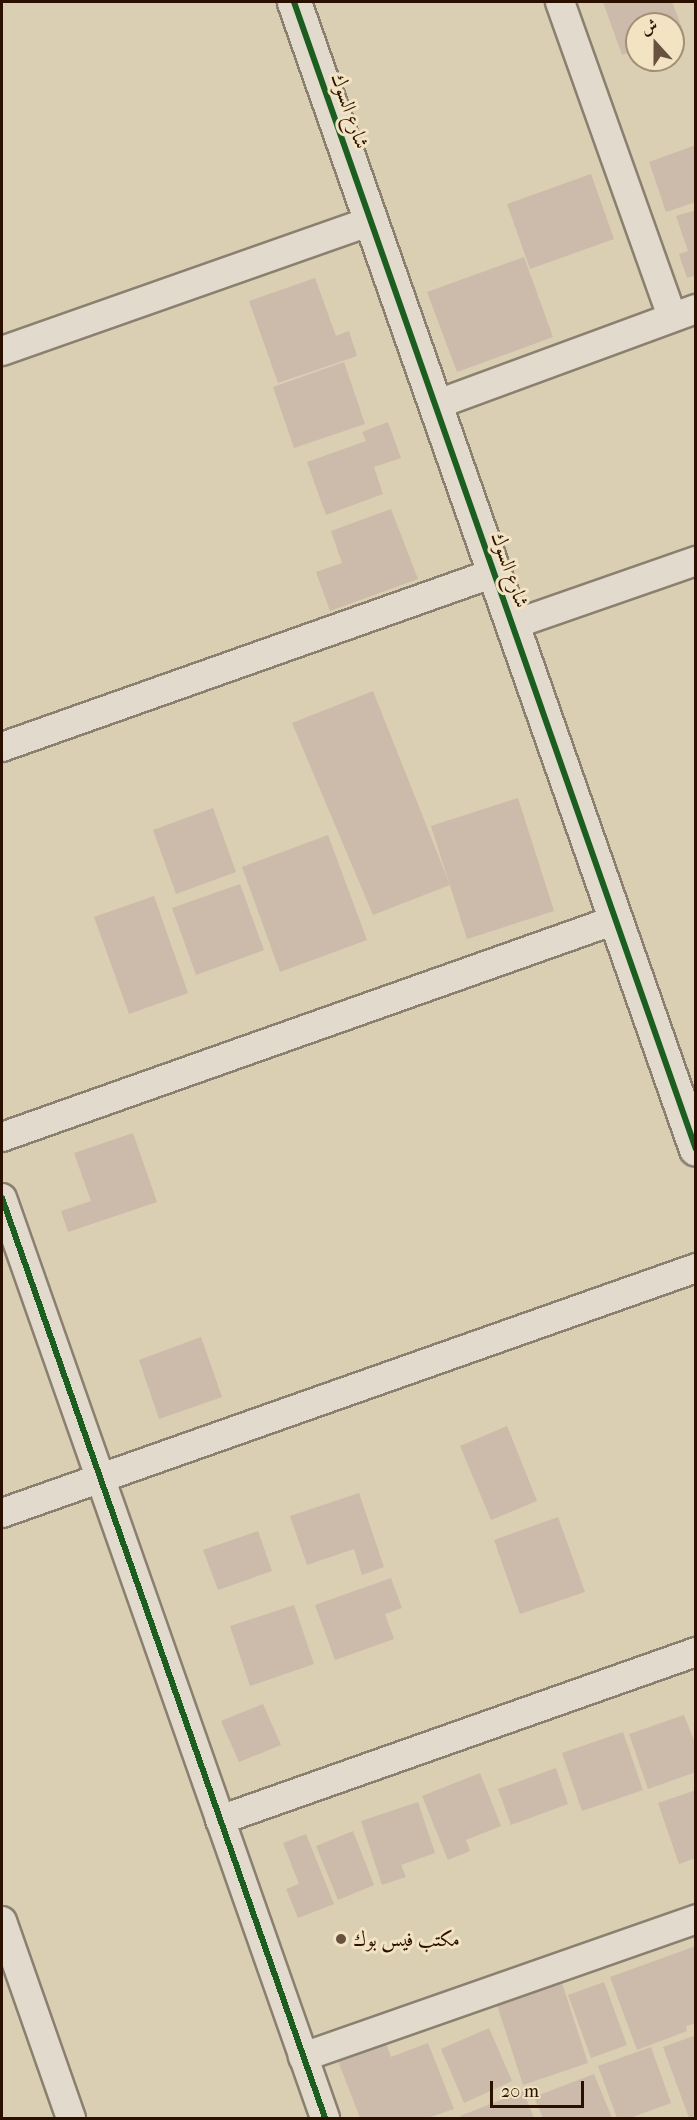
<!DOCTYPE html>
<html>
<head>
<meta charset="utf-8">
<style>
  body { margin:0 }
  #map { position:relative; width:697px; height:2120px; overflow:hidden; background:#daceb3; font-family:"IM FELL French Canon",Amiri,serif }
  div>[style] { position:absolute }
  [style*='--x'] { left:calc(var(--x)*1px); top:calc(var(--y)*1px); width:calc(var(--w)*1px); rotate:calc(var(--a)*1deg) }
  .building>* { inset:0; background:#cba }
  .roads { filter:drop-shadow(2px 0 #8b8070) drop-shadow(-2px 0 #8b8070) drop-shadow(0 2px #8b8070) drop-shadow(0 -2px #8b8070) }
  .minor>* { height:28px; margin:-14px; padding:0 14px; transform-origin:14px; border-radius:14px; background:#e2dbcd }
  .tertiary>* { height:33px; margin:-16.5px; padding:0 16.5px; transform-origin:16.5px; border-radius:16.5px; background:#e2dbcd }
  .cycleway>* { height:6px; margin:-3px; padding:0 3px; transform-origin:3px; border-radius:3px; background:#1b5e20 }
  .dots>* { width:16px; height:16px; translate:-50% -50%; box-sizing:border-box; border:3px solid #f2e3c3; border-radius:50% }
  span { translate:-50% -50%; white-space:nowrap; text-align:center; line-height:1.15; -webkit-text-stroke:6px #f2e3c3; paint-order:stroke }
  .street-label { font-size:20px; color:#2b1000 }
  .poi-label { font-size:20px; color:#2b1000 }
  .left { translate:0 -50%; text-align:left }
  .frame { position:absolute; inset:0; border:3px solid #2b1000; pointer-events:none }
  .north { position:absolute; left:625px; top:12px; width:60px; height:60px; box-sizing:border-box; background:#f2e3c3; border:2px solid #a28f75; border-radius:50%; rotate:339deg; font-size:16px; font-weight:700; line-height:24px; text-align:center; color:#2b1000 }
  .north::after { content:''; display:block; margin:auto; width:21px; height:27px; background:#68523f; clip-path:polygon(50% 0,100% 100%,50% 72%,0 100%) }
  .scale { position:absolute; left:490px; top:2081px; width:94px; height:27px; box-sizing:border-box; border:3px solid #2b1000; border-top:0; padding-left:8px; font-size:18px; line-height:21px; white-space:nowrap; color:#2b1000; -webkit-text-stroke:4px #f2e3c3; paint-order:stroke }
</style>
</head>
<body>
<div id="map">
  <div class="building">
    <i style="clip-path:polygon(603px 2px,672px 2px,684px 33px,673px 37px,673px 24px,637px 24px,637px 49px,622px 55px)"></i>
    <i style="clip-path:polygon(696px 145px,696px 202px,666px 212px,649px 162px)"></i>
    <i style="clip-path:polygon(591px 174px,614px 239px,530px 269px,507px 204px)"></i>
    <i style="clip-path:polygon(696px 210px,696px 275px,687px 278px,679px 254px,688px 251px,676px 216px)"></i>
    <i style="clip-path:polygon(524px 257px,553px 337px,457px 372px,427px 292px)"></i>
    <i style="clip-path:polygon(315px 278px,336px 336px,349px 331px,357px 356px,278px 383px,249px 301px)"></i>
    <i style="clip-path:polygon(344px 362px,365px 424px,294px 448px,273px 387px)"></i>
    <i style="clip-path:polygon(388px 422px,401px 458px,374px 467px,383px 494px,326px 515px,307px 462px,366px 441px,362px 432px)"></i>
    <i style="clip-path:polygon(391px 509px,418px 579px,330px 611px,316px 572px,342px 563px,331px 531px)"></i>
    <i style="clip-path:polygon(373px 691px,450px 885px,373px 915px,292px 723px)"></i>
    <i style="clip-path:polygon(518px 798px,554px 911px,467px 939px,431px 826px)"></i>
    <i style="clip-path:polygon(213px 808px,236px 872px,176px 894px,153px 830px)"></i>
    <i style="clip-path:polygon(328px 835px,367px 940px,280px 972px,242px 867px)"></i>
    <i style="clip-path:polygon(240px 884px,264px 950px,196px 975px,172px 908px)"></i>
    <i style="clip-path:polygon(154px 896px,188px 993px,129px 1014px,94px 917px)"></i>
    <i style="clip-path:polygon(133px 1133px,157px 1202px,68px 1232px,61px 1211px,91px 1201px,74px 1153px)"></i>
    <i style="clip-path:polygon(201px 1337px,222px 1397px,159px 1419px,139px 1360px)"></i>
    <i style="clip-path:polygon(507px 1426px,537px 1501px,491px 1520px,460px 1446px)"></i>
    <i style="clip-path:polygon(359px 1493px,384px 1567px,362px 1575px,354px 1549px,307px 1565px,290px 1516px)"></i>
    <i style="clip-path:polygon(558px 1517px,585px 1592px,520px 1614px,494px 1540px)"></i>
    <i style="clip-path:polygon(258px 1531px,272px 1571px,218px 1590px,203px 1550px)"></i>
    <i style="clip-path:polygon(391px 1578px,402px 1608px,385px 1614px,394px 1639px,335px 1660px,315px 1605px)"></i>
    <i style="clip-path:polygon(294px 1605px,314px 1664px,250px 1686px,230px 1626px)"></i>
    <i style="clip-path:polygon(263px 1704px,281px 1745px,239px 1762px,221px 1721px)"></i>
    <i style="clip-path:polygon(684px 1715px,696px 1746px,696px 1772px,648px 1789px,629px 1734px)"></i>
    <i style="clip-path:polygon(623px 1732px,643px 1790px,582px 1811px,562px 1753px)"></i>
    <i style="clip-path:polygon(556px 1768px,568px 1804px,511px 1825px,498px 1789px)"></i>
    <i style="clip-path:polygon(480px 1773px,501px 1826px,466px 1840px,470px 1851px,448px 1860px,422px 1796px)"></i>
    <i style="clip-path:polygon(696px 1790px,696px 1858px,679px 1864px,658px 1803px)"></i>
    <i style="clip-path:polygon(418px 1802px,435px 1853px,401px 1865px,406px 1877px,382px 1885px,361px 1821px)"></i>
    <i style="clip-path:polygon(353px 1831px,374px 1885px,338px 1900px,316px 1846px)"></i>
    <i style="clip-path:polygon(306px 1834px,334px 1904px,298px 1918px,286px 1889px,299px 1884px,283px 1843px)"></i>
    <i style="clip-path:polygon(696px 1946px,696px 2023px,686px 2026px,687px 2031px,637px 2050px,610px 1977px)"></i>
    <i style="clip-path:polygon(604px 1982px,627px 2045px,591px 2058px,568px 1995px)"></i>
    <i style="clip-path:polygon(562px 1983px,588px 2063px,523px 2085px,497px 2005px)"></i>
    <i style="clip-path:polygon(489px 2028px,512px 2081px,464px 2103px,441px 2049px)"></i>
    <i style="clip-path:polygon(383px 2035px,391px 2057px,428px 2043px,454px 2109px,428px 2118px,360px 2118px,335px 2053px)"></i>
    <i style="clip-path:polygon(696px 2035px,696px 2118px,689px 2118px,663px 2047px)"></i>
    <i style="clip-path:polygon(651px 2047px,671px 2103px,630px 2118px,617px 2118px,598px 2066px)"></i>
    <i style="clip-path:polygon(594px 2074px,612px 2118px,543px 2118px,534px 2097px)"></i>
    <i style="clip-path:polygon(523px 2091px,534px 2118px,461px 2118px,460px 2116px)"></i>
  </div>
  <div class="roads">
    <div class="minor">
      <i style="--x:560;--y:2;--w:334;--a:70.4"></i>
      <i style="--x:2;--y:351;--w:391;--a:-19.4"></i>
      <i style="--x:435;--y:405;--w:278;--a:-20.2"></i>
      <i style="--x:512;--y:625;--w:195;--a:-19.2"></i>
      <i style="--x:2;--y:747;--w:522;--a:-19.48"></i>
      <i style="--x:2;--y:1137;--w:650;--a:-19.49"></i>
      <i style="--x:2;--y:1198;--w:975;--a:70.65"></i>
      <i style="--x:2;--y:1513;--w:736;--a:-19.44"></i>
      <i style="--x:220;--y:1820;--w:505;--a:-19.44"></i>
      <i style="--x:2;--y:1921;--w:209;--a:70.7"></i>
      <i style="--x:303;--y:2057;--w:417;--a:-19.3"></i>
    </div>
    <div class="tertiary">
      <i style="--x:294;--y:2;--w:1215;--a:70.69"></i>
    </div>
  </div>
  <div class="cycleway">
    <i style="--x:294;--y:2;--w:1215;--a:70.69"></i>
    <i style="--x:2;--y:1198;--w:975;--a:70.65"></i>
  </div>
  <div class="dots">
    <i style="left:341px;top:1939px;background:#68523f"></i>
  </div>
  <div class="street-label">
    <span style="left:350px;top:111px;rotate:71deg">شارع السوك</span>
    <span style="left:510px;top:570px;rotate:71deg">شارع السوك</span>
  </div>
  <div class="poi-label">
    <span class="left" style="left:353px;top:1939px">مكتب فيس بوك</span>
  </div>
  <div class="frame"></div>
  <div class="north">ش</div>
  <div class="scale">20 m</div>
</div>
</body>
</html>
